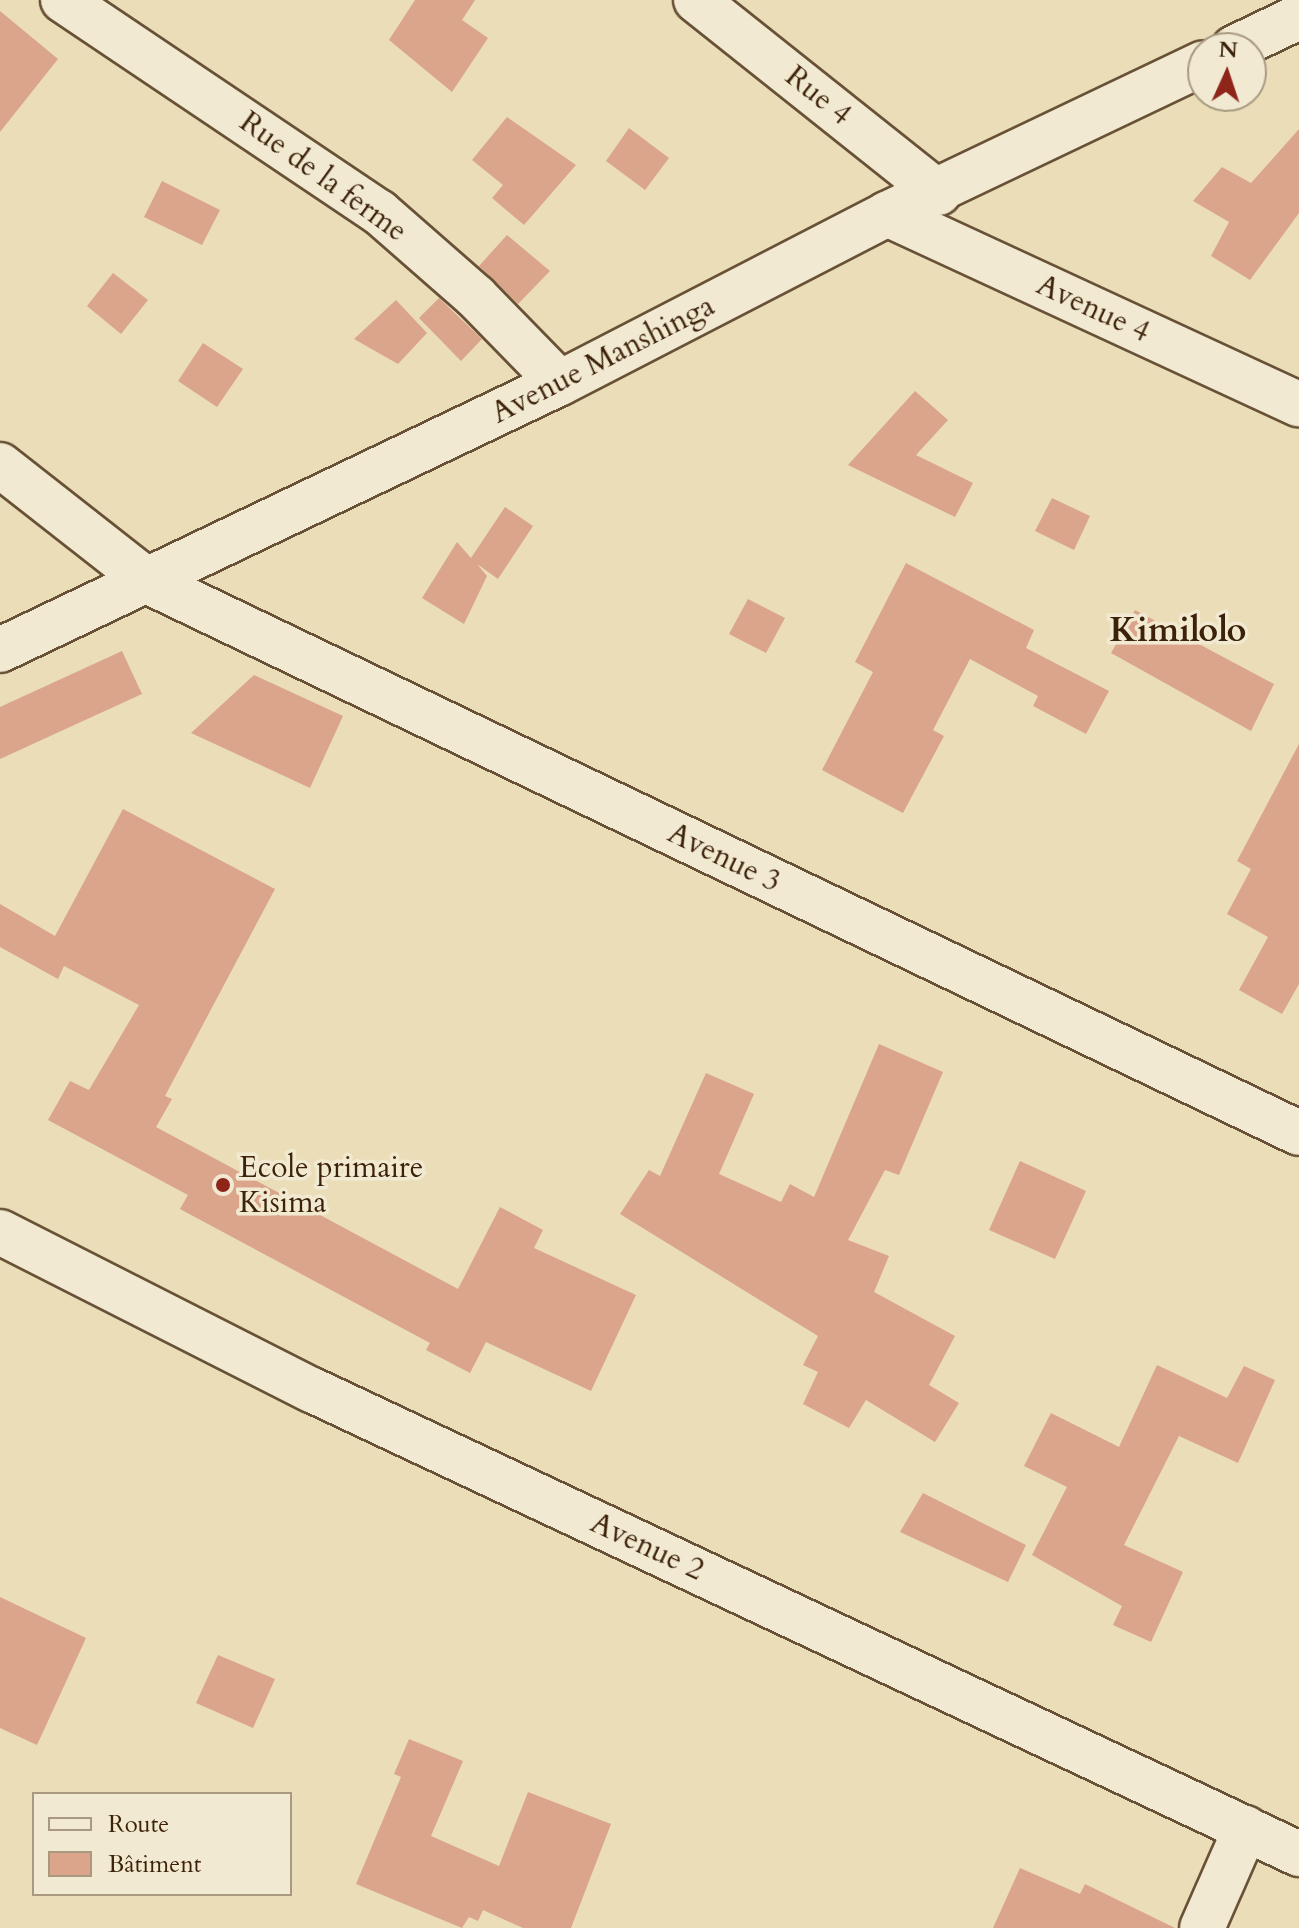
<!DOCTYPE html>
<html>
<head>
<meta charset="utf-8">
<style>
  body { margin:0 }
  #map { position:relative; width:1299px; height:1928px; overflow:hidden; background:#eaddb8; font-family:Cardo,serif }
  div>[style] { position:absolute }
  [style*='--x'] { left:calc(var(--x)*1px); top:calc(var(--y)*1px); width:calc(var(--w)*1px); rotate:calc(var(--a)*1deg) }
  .building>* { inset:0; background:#daa58b }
  .roads { filter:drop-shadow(2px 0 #685136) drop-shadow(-2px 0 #685136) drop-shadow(0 2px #685136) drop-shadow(0 -2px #685136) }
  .minor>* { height:44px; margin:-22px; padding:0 22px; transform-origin:22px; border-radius:22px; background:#f1e9d1 }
  .dots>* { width:22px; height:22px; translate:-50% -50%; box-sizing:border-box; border:4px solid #f1e9d1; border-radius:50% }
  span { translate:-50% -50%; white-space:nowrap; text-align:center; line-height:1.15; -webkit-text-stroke:7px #f1e9d1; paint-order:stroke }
  .street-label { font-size:30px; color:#3d220a }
  .poi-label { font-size:30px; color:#3d220a }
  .left { translate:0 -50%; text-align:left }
  .quarter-label { font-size:34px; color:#3d220a; font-weight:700 }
  .legend { position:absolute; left:32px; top:1792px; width:260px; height:104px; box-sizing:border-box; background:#f1e9d1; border:2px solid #a99981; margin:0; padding:10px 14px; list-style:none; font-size:24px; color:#3d220a }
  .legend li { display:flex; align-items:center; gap:16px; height:40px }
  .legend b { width:40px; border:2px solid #a99981 }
  .north { position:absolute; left:1187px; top:32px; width:80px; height:80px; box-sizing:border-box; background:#f1e9d1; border:2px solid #a99981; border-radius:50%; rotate:3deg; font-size:22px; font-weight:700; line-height:32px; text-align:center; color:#3d220a }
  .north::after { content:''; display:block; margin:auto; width:28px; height:36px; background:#8f2418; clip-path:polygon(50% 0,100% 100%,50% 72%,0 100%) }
</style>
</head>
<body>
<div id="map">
  <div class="building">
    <i style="clip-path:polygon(415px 0,475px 0,462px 20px,488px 38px,452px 92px,389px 40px)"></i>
    <i style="clip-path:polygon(0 11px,58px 59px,0 132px)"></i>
    <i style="clip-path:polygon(507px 117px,576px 165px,524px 225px,492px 198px,503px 185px,472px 160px)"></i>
    <i style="clip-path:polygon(629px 128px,669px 158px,645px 190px,606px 161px)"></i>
    <i style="clip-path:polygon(1299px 129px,1299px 213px,1250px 280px,1211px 256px,1229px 222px,1193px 201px,1222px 167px,1251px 183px)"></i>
    <i style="clip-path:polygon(162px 181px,220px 210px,202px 245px,144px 217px)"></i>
    <i style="clip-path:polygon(507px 235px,550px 271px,518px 304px,479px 266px)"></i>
    <i style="clip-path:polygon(113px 273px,148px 300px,121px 334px,87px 306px)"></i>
    <i style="clip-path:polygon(439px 298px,482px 339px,461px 361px,419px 318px)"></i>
    <i style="clip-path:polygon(396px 300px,427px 333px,398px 364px,354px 339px)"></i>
    <i style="clip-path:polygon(203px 343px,243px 369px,217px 407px,178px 381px)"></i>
    <i style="clip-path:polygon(915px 391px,948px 420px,916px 455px,973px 483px,955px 517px,848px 465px)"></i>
    <i style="clip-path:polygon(1052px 498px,1090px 516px,1074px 550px,1035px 531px)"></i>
    <i style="clip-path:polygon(505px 507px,533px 526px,498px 579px,477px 564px,487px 576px,464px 624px,422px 598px,457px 542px,471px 558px)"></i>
    <i style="clip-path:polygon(906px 563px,1034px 630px,1026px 648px,1109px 691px,1086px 734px,1033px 706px,1038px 696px,970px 659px,933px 730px,944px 736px,903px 813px,822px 770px,873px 672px,855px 662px)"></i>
    <i style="clip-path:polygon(748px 599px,785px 618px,766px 653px,729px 634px)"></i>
    <i style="clip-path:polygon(1135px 610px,1274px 684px,1251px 731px,1111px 653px)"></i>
    <i style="clip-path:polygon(122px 651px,142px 694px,0 759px,0 707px)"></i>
    <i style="clip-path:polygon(254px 675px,343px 716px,310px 788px,191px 733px)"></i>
    <i style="clip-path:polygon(1299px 744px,1299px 984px,1282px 1014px,1239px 990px,1268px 937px,1227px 914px,1251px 869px,1237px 861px)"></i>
    <i style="clip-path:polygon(123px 809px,275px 889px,165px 1096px,172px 1099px,156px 1127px,458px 1289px,500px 1207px,543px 1230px,534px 1248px,636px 1295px,591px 1391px,486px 1342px,470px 1373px,426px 1350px,430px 1343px,180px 1209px,188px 1195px,48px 1120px,70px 1081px,89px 1090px,139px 1005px,64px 966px,58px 979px,0 947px,0 904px,55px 936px)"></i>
    <i style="clip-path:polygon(879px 1044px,943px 1072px,899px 1175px,885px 1170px,848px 1240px,889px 1256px,874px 1292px,955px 1336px,929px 1385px,959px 1403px,935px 1442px,866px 1400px,849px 1428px,803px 1404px,818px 1372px,803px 1365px,818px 1336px,620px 1214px,649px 1170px,660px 1176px,706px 1073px,754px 1094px,719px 1174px,781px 1202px,790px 1184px,814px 1197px)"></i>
    <i style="clip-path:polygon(1020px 1161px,1086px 1191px,1055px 1259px,989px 1230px)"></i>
    <i style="clip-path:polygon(1157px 1365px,1227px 1398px,1244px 1366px,1275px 1380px,1238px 1463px,1179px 1436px,1124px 1545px,1183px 1572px,1151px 1642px,1113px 1625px,1122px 1606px,1032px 1555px,1067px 1487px,1024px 1466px,1051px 1413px,1119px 1447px)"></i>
    <i style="clip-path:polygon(923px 1493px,1026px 1545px,1008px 1582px,900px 1532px)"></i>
    <i style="clip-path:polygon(0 1597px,86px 1638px,37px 1745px,0 1728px)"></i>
    <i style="clip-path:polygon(218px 1655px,275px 1679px,253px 1728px,196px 1703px)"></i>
    <i style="clip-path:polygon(409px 1739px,463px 1761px,431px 1836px,499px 1866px,528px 1792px,611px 1824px,571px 1928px,523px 1928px,483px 1910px,478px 1921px,469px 1917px,462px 1928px,356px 1884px,401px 1777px,394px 1774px)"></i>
    <i style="clip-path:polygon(1020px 1868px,1080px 1894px,1085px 1884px,1175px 1928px,993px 1928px)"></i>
  </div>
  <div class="roads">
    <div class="minor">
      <i style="--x:63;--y:0;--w:381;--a:33.9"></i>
      <i style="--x:379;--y:212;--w:129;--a:41.2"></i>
      <i style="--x:476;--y:297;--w:120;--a:45.7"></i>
      <i style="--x:696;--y:0;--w:310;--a:38.5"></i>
      <i style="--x:1234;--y:48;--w:72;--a:-25.5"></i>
      <i style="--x:887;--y:214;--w:454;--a:24.8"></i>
      <i style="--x:0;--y:465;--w:189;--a:38.1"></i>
      <i style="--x:149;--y:582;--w:1275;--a:25.6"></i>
      <i style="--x:0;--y:650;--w:620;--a:-25.49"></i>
      <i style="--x:560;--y:383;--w:368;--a:-27.3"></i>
      <i style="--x:887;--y:214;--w:350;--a:-25.5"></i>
      <i style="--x:0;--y:1232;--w:350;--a:26.9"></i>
      <i style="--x:312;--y:1390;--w:1091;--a:25.18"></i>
      <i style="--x:1202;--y:1928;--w:109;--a:-66.3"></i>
    </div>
  </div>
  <div class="dots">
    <i style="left:223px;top:1185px;background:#8f2418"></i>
  </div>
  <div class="street-label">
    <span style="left:818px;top:96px;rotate:39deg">Rue 4</span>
    <span style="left:323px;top:177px;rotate:36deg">Rue de la ferme</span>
    <span style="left:1093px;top:309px;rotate:25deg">Avenue 4</span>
    <span style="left:603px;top:360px;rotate:-27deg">Avenue Manshinga</span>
    <span style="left:724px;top:858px;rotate:26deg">Avenue 3</span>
    <span style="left:647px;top:1547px;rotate:25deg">Avenue 2</span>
  </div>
  <div class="poi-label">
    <span class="left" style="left:239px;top:1185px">Ecole primaire<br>Kisima</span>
  </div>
  <div class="quarter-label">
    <span style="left:1178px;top:631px">Kimilolo</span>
  </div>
  <ul class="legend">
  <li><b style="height:10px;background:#f1e9d1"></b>Route</li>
  <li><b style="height:22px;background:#daa58b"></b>Bâtiment</li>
  </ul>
  <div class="north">N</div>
</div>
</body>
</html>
